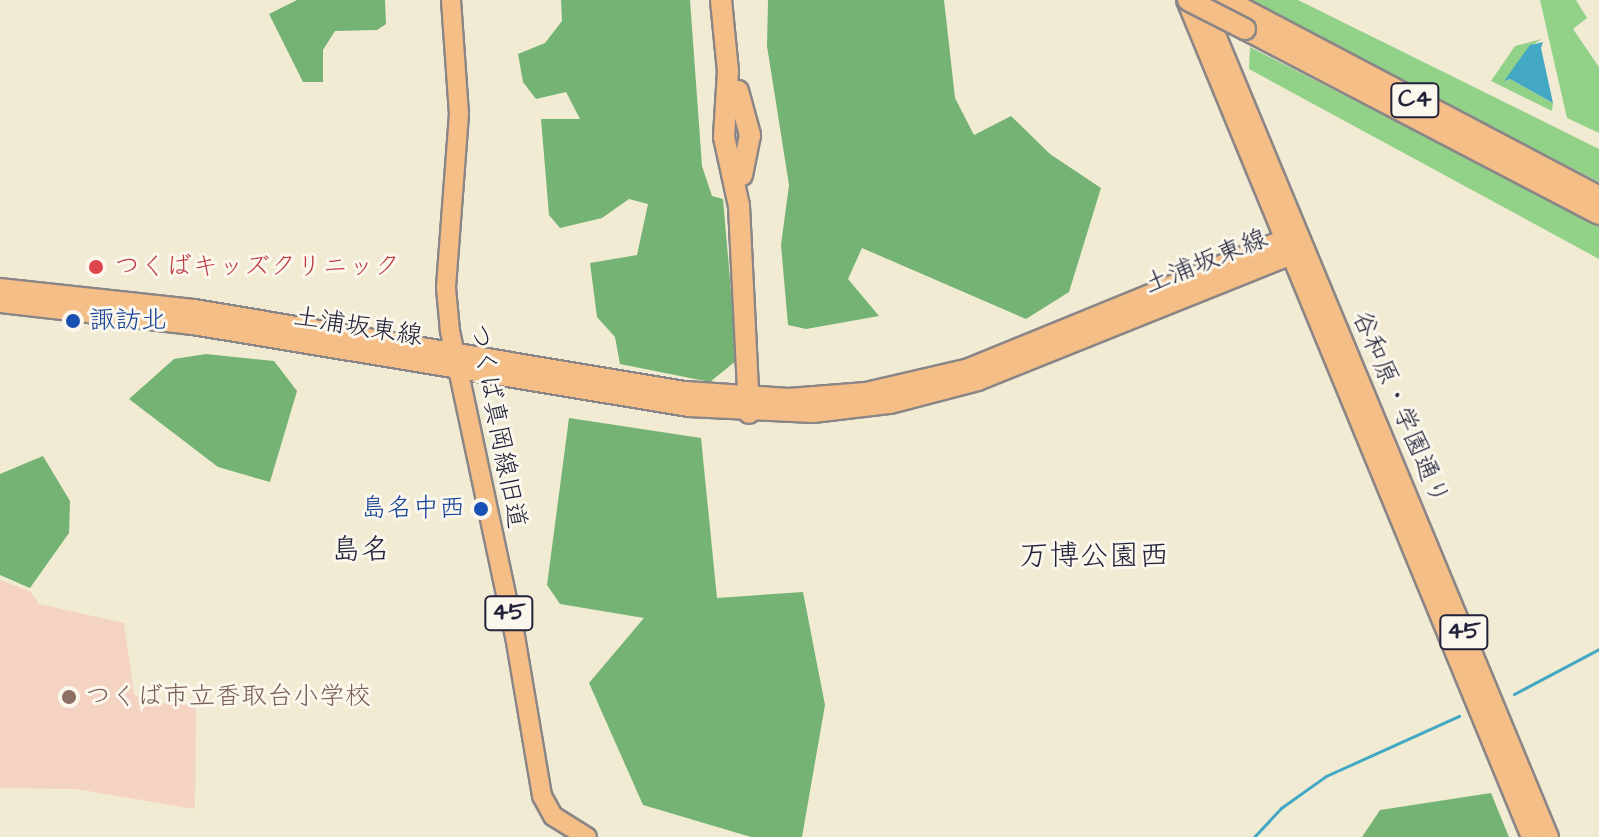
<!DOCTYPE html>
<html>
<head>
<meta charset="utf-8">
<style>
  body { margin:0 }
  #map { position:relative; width:1599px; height:837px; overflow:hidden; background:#f1ebd3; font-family:"Architects Daughter","Klee One",sans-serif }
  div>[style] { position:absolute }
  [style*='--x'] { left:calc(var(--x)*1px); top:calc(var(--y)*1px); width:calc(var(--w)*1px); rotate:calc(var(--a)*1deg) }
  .built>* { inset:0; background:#f5d3c2 }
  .green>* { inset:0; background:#92d188 }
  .forest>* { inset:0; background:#75b374 }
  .water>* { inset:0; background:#43a8c3 }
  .stream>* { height:3px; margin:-1.5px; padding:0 1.5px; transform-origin:1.5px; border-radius:1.5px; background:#43a8c3 }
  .roads { filter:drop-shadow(2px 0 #8a8687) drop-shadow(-2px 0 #8a8687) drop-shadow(0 2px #8a8687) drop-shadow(0 -2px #8a8687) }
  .major>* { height:18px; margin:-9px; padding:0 9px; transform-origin:9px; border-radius:9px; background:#f6be87 }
  .highway>* { height:20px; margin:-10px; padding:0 10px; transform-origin:10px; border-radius:10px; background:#f6be87 }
  .bridges { filter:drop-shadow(2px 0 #8a8687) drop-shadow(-2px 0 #8a8687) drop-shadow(0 2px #8a8687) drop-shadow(0 -2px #8a8687) }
  .highway-bridge>* { height:20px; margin:-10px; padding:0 10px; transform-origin:10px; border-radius:10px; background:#f6be87 }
  .dots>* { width:22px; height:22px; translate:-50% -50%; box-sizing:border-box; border:4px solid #fbf7ec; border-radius:50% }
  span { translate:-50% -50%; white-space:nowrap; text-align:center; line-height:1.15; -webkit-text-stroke:6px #fbf7ec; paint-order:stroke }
  .shield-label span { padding:2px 6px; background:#fbf7ec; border:2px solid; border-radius:6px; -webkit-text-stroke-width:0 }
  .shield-label { font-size:24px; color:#22223b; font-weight:700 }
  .street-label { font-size:26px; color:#22223b }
  .health-label { font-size:26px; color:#be3a42 }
  .left { translate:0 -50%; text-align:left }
  .transit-label { font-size:26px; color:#164399 }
  .right { translate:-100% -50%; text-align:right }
  .education-label { font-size:26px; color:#785e54 }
  .quarter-label { font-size:30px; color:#22223b }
</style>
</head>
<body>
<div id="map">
  <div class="built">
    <i style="clip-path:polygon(0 580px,31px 592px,39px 604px,124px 623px,134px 694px,144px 701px,196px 706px,195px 809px,76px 789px,0 788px)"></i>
  </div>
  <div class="green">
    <i style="clip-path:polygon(1243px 0,1298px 0,1599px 149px,1599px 182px)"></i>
    <i style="clip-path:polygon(1540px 0,1576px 0,1587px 18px,1573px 29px,1599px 67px,1599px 133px,1567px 118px)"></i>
    <i style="clip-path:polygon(1542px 39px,1530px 46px,1507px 83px,1510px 79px,1553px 103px,1552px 111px,1491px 81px,1515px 46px)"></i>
    <i style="clip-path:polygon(1250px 47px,1599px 225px,1599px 259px,1249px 69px)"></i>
  </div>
  <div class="forest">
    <i style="clip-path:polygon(297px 0,385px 0,386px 24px,377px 30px,335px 31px,323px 50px,323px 82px,303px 82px,269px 14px)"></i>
    <i style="clip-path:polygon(561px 0,690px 0,702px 166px,712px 196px,723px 199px,737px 360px,710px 382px,620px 364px,615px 337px,597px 317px,590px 263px,637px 255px,648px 204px,629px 199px,602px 218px,560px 228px,549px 215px,541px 119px,580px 119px,566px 92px,536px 99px,523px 82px,518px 54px,545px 43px,562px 21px)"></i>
    <i style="clip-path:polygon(768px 0,944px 0,955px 98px,974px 135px,1011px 116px,1050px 154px,1101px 188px,1069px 292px,1026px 319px,862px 248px,848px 279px,879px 316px,806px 329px,788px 325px,781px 245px,789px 185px,767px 46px)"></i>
    <i style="clip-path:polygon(206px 354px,274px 361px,297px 391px,270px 482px,218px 467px,129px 399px,174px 359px)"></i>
    <i style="clip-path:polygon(569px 418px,701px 438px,717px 598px,803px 592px,825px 705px,802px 837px,751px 837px,643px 805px,589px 683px,644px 618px,560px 604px,547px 585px)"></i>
    <i style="clip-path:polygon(43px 456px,70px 501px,69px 533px,30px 588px,0 575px,0 474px)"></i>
    <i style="clip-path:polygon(1491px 793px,1509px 837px,1362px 837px,1380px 810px)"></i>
  </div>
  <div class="water">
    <i style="clip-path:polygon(1543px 42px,1541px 48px,1553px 103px,1510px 79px,1504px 81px,1530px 45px)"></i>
  </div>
  <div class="stream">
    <i style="--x:1514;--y:694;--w:96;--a:-27.9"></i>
    <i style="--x:1254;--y:837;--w:40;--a:-47"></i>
    <i style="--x:1281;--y:808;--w:55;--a:-35.4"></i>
    <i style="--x:1326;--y:776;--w:146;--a:-24.3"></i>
  </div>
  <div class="roads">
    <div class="major">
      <i style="--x:451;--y:0;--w:114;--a:86"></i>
      <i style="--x:459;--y:114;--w:174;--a:94.3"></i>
      <i style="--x:446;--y:288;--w:43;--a:84.7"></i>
      <i style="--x:450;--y:331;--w:312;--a:78"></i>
      <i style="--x:515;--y:636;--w:162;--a:80.4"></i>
      <i style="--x:542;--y:796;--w:23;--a:61"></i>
      <i style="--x:553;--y:816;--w:40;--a:32"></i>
      <i style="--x:1186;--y:0;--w:905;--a:67.6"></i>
      <i style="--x:1202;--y:1;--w:905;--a:67.46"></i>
      <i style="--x:0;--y:288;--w:195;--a:6.2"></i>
      <i style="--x:194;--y:309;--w:499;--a:9.5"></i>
      <i style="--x:686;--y:391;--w:103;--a:3.9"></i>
      <i style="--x:789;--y:398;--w:77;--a:-4.5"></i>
      <i style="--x:866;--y:392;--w:103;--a:-13"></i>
      <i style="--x:966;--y:369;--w:344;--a:-22.2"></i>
      <i style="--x:1284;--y:239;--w:17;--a:7"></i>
      <i style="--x:0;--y:303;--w:194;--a:6.5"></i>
      <i style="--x:193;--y:325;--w:503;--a:9.39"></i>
      <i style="--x:689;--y:407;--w:124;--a:2.8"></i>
      <i style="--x:813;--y:413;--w:78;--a:-6.7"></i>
      <i style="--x:890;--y:404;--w:91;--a:-14.6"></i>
      <i style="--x:978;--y:381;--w:337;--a:-21.9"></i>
      <i style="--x:1291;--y:255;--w:17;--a:-54"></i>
    </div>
    <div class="highway">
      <i style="--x:721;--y:0;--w:71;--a:84.4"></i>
      <i style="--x:728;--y:71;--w:66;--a:93.5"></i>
      <i style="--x:724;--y:137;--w:71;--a:77.7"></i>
      <i style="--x:739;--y:206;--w:207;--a:87.2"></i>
      <i style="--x:1226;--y:0;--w:422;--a:27.8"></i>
      <i style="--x:1245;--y:29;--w:399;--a:27.6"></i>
      <i style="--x:738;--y:91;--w:46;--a:74.7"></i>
      <i style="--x:750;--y:135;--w:41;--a:101.3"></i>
    </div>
  </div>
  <div class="bridges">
    <div class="highway-bridge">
      <i style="--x:1188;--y:0;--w:64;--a:27"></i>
    </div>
  </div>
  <div class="dots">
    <i style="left:96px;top:267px;background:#e0444e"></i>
    <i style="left:73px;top:321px;background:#1a4fb4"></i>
    <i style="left:481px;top:509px;background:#1a4fb4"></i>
    <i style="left:69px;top:697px;background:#8d6e63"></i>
  </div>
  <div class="shield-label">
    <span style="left:1415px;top:100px">C4</span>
    <span style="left:509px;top:613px">45</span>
    <span style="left:1464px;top:632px">45</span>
  </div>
  <div class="street-label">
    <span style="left:1206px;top:262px;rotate:-22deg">土浦坂東線</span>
    <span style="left:358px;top:327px;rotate:9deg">土浦坂東線</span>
    <span style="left:1400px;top:408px;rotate:67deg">谷和原・学園通り</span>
    <span style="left:497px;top:426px;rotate:79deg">つくば真岡線旧道</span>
  </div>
  <div class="health-label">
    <span class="left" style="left:114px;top:267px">つくばキッズクリニック</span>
  </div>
  <div class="transit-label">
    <span class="left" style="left:89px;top:321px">諏訪北</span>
    <span class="right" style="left:465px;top:509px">島名中西</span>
  </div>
  <div class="education-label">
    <span class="left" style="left:85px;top:697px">つくば市立香取台小学校</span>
  </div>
  <div class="quarter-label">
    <span style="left:361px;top:550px">島名</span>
    <span style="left:1094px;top:556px">万博公園西</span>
  </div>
</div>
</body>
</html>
